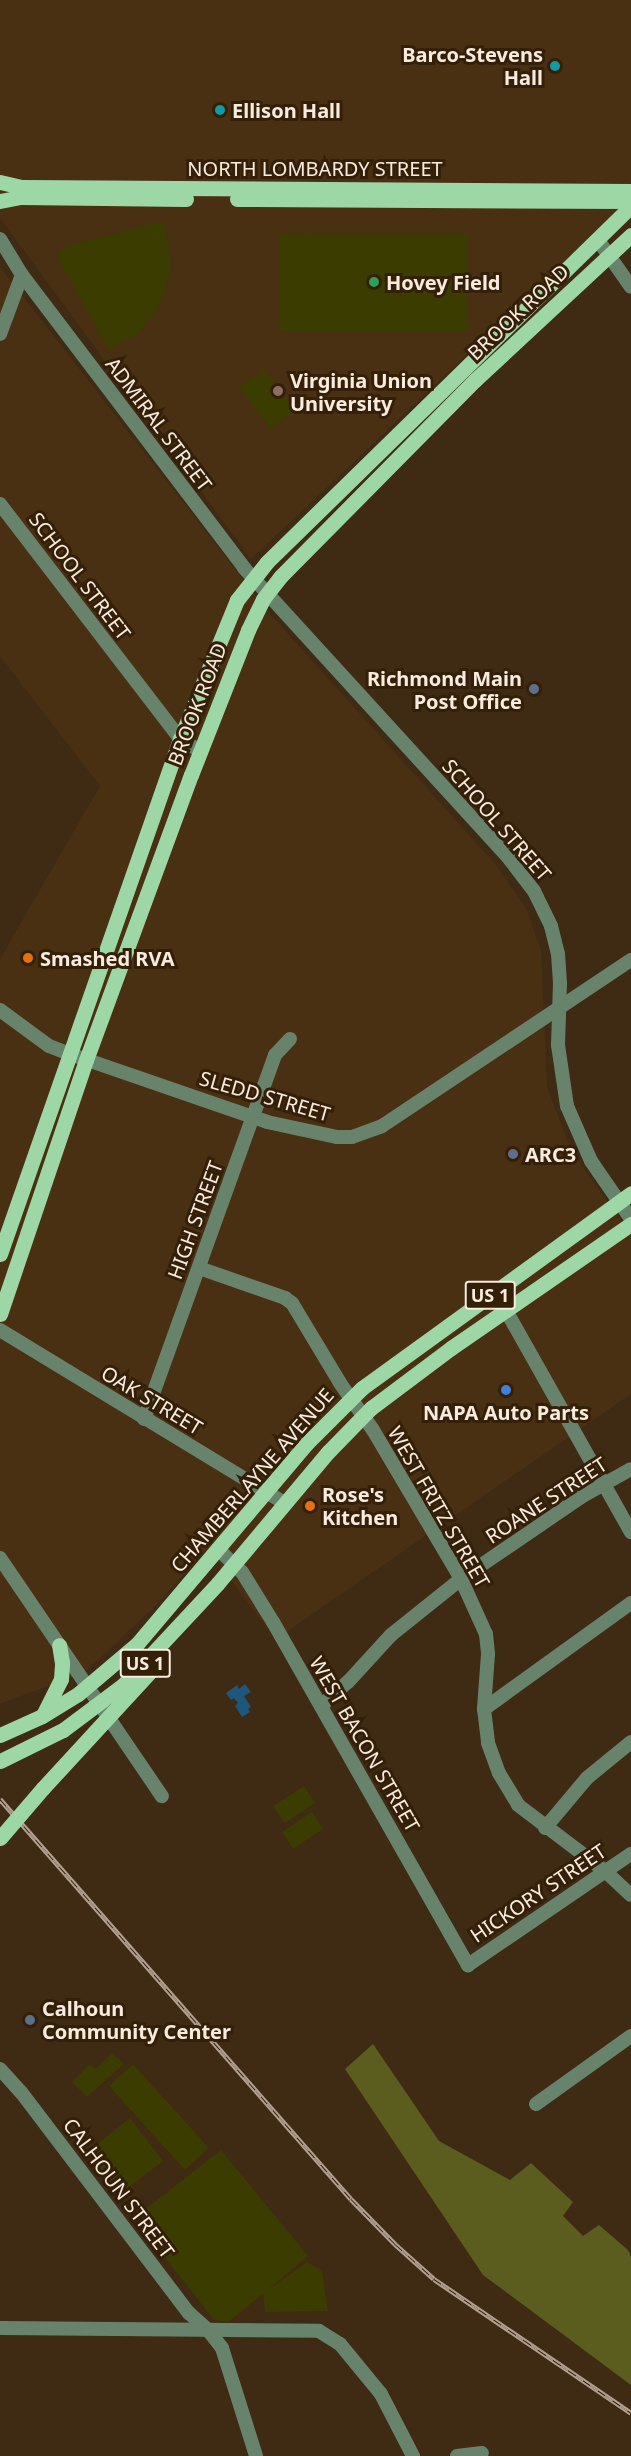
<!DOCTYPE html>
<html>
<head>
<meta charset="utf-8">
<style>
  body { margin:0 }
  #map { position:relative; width:631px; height:2456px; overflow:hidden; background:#3f2a14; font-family:"Noto Sans",sans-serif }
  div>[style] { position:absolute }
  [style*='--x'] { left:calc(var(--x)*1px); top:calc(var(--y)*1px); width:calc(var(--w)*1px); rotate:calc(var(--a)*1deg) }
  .built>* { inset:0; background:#4a3013 }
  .green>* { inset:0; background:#3b3c00 }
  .forest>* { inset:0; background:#5b5d1e }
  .water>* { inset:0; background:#1f577c }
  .minor>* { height:14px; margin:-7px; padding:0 7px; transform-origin:7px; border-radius:7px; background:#68836b }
  .major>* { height:15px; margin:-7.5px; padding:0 7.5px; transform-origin:7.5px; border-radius:7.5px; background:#9ed7a6 }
  .rail>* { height:5px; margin-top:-2.5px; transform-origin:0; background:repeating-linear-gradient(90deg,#342009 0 9px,#b2a191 0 18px); box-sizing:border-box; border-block:2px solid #b2a191 }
  .major-bridge>* { height:15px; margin:-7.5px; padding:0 7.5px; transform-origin:7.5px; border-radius:7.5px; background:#9ed7a6 }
  .dots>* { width:16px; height:16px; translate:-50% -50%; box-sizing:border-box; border:3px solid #342009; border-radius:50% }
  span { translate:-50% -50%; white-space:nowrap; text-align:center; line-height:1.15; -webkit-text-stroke:6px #342009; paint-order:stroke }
  .shield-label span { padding:2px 4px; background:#342009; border:2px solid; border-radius:4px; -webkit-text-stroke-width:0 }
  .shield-label { font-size:18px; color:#f9ebde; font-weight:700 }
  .poi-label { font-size:20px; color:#f9ebde; font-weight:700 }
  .right { translate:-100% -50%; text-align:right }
  .left { translate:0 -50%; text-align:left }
  .street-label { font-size:20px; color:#f9ebde }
</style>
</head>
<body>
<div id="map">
  <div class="built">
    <i style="clip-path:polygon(0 0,631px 0,631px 200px,251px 559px,0 218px)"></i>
    <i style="clip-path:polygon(0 267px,270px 614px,495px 864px,527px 910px,541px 951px,547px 1087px,571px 1150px,631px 1235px,631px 1394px,276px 1639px,207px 1549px,152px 1609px,85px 1672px,0 1704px,0 959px,100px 786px,0 656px)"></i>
  </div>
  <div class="green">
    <i style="clip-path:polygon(164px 221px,171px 263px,164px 296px,155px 313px,137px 334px,109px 350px,58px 258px,62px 249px,71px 245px)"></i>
    <i style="clip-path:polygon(279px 233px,468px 234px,468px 332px,280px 331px)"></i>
    <i style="clip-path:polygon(264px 369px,295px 411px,271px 429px,239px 387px)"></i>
    <i style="clip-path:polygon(304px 1786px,315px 1803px,285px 1823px,273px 1806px)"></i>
    <i style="clip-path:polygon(312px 1812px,323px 1829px,293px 1849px,282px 1832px)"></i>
    <i style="clip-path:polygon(112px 2053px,124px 2064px,87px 2097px,72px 2082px,90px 2064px,96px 2069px)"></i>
    <i style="clip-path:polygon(133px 2064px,209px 2148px,185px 2170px,109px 2086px)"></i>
    <i style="clip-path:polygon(130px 2118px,163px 2161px,120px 2194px,87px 2152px)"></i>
    <i style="clip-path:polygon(221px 2150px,308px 2256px,268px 2290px,307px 2262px,322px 2271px,328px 2311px,265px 2312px,263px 2294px,228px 2322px,214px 2320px,134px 2218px)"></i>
  </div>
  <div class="forest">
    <i style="clip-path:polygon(373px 2044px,439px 2141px,510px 2180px,531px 2163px,573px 2202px,563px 2216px,583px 2236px,599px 2225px,628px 2250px,631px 2257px,631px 2385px,483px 2275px,345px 2069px)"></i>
  </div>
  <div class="water">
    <i style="clip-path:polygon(245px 1684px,251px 1692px,244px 1696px,251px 1707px,248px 1709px,250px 1712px,242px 1717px,235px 1706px,238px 1703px,234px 1698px,231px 1700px,226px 1693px,237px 1685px,239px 1689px)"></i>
  </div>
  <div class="minor">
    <i style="--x:0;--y:239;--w:42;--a:58.6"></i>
    <i style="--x:22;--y:275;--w:368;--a:52.8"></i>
    <i style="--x:244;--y:568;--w:390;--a:47.6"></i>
    <i style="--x:507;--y:856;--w:44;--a:52.4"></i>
    <i style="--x:534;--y:891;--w:39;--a:64"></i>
    <i style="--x:551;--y:926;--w:29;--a:76"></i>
    <i style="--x:558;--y:954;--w:30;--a:86"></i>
    <i style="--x:560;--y:984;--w:61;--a:91.9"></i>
    <i style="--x:558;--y:1045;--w:62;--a:81.6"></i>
    <i style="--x:567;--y:1106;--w:60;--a:66.4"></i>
    <i style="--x:591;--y:1161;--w:70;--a:55.4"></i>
    <i style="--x:598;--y:240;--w:57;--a:54.9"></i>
    <i style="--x:0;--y:334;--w:63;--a:-69.6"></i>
    <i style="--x:0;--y:504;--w:296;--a:52.5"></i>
    <i style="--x:180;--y:739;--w:23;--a:31"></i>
    <i style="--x:0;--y:1010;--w:61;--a:36.3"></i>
    <i style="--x:49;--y:1046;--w:22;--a:21"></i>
    <i style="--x:70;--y:1054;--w:208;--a:19"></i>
    <i style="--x:267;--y:1122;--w:72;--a:12.1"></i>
    <i style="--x:337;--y:1137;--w:15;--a:0"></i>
    <i style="--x:352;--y:1137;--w:32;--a:-20"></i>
    <i style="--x:382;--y:1126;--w:299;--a:-33.7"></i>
    <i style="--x:199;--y:1268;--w:91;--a:19.2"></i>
    <i style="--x:285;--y:1298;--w:9;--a:36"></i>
    <i style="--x:292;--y:1303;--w:93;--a:59"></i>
    <i style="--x:340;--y:1383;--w:57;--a:54.9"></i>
    <i style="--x:373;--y:1430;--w:173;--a:59.4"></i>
    <i style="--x:461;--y:1579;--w:60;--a:65.6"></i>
    <i style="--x:486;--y:1634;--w:20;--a:84"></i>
    <i style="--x:488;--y:1654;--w:55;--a:94.2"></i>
    <i style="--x:484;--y:1709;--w:34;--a:83"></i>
    <i style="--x:488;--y:1743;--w:32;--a:70"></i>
    <i style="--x:499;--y:1773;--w:37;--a:59"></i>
    <i style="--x:518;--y:1805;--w:109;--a:37.2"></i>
    <i style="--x:605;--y:1871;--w:35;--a:43"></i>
    <i style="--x:495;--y:1291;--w:277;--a:60.6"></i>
    <i style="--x:0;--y:1330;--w:333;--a:31.3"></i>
    <i style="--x:144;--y:1419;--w:387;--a:-70.2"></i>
    <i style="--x:275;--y:1055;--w:22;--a:-47"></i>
    <i style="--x:218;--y:1549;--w:33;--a:44"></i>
    <i style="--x:242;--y:1572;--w:59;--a:58.2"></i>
    <i style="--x:273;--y:1622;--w:395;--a:60.4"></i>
    <i style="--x:468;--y:1965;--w:197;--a:-34.3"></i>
    <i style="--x:0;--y:1558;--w:288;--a:55.8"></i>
    <i style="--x:321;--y:1706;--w:36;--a:-42"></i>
    <i style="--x:348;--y:1682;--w:64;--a:-47.5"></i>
    <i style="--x:391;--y:1635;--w:90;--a:-38.7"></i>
    <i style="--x:461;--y:1579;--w:145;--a:-34.3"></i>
    <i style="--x:581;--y:1497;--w:57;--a:-29.2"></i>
    <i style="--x:484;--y:1709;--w:181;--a:-35.8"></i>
    <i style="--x:545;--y:1828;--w:65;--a:-50"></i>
    <i style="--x:587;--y:1778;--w:57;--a:-39.3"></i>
    <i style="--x:0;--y:2069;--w:31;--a:48"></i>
    <i style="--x:21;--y:2092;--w:278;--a:52.8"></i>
    <i style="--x:189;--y:2313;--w:25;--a:42"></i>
    <i style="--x:208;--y:2330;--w:23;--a:52"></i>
    <i style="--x:222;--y:2348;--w:113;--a:72.5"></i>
    <i style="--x:536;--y:2104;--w:117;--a:-35.6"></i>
    <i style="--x:0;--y:2328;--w:319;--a:0.5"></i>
    <i style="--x:319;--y:2331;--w:25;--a:32"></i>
    <i style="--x:340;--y:2344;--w:65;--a:50.6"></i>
    <i style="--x:381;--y:2394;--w:70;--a:62.7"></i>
    <i style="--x:457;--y:2456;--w:25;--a:-7"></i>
  </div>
  <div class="major">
    <i style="--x:0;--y:182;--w:22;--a:13"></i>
    <i style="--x:21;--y:187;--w:610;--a:0.38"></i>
    <i style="--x:237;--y:199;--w:394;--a:0.3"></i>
    <i style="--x:0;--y:201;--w:21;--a:-11"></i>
    <i style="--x:21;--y:197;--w:165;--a:0.7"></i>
    <i style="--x:0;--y:1254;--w:546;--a:-70.73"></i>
    <i style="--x:180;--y:739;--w:150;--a:-67.7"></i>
    <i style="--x:237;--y:600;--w:48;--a:-51.7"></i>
    <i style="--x:267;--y:562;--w:509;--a:-44.36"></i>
    <i style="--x:0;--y:1314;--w:268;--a:-71.3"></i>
    <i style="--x:86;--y:1060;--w:304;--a:-69.8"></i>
    <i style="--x:191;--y:775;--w:156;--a:-68.5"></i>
    <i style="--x:248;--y:630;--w:34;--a:-64"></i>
    <i style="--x:263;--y:599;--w:29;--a:-52"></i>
    <i style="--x:281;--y:576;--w:276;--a:-45.3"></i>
    <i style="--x:475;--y:380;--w:213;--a:-42.9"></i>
    <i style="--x:43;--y:1715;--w:40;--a:-63.4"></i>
    <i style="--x:61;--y:1679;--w:16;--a:-86"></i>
    <i style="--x:62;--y:1663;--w:18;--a:-99"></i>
    <i style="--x:0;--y:1735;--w:46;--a:-24.3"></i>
    <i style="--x:42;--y:1716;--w:42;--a:-31.4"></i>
    <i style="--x:78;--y:1694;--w:77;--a:-40.3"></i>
    <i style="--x:137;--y:1644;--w:262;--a:-49.8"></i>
    <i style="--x:306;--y:1444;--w:79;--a:-45"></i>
    <i style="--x:362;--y:1388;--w:332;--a:-35.9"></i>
    <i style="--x:0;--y:1761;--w:70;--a:-26.2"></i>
    <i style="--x:63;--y:1730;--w:75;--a:-36.9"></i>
    <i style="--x:123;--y:1685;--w:139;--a:-47"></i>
    <i style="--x:218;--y:1583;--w:171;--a:-50"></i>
    <i style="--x:328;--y:1452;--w:62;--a:-45.7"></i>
    <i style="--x:371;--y:1408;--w:100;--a:-36.9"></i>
    <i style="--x:451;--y:1348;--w:219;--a:-34.6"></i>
    <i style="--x:43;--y:1788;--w:166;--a:-47.4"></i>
  </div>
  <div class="rail">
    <i style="--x:0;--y:1799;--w:532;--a:48.73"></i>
    <i style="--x:351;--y:2199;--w:63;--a:45.6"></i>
    <i style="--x:395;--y:2244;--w:52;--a:41.9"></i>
    <i style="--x:434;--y:2279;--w:238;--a:34.2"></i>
  </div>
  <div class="major-bridge">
    <i style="--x:0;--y:1838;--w:66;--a:-49.3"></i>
  </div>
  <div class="dots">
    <i style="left:555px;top:66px;background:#0f9aa8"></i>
    <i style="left:220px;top:110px;background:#0f9aa8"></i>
    <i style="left:374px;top:282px;background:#2e9e5b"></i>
    <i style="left:278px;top:391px;background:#8d6e63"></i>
    <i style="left:534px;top:689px;background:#5c6f8a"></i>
    <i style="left:28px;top:958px;background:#e8710a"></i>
    <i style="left:513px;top:1154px;background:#5c6f8a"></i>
    <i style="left:506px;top:1390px;background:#3f7fe0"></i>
    <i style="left:310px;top:1506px;background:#e8710a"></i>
    <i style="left:30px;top:2020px;background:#5c6f8a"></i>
  </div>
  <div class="shield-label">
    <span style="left:490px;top:1295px">US 1</span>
    <span style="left:145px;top:1663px">US 1</span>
  </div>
  <div class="poi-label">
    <span class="right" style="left:543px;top:66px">Barco-Stevens<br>Hall</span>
    <span class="left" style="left:232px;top:110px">Ellison Hall</span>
    <span class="left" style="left:386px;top:282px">Hovey Field</span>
    <span class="left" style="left:290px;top:392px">Virginia Union<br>University</span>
    <span class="right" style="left:522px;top:690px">Richmond Main<br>Post Office</span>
    <span class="left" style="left:40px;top:958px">Smashed RVA</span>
    <span class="left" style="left:525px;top:1154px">ARC3</span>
    <span style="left:506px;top:1412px">NAPA Auto Parts</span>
    <span class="left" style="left:322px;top:1506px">Rose's<br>Kitchen</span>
    <span class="left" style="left:42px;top:2020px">Calhoun<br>Community Center</span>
  </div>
  <div class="street-label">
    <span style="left:315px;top:168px">NORTH LOMBARDY STREET</span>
    <span style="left:518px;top:312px;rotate:-43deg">BROOK ROAD</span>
    <span style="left:159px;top:424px;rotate:53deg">ADMIRAL STREET</span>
    <span style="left:80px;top:576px;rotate:53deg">SCHOOL STREET</span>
    <span style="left:197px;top:704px;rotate:-69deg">BROOK ROAD</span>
    <span style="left:497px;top:820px;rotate:49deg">SCHOOL STREET</span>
    <span style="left:265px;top:1096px;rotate:16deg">SLEDD STREET</span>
    <span style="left:195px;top:1220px;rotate:-70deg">HIGH STREET</span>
    <span style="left:152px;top:1400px;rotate:31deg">OAK STREET</span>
    <span style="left:252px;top:1480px;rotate:-49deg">CHAMBERLAYNE AVENUE</span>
    <span style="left:546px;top:1500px;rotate:-33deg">ROANE STREET</span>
    <span style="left:439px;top:1507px;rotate:60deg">WEST FRITZ STREET</span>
    <span style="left:365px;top:1744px;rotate:60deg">WEST BACON STREET</span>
    <span style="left:538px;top:1893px;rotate:-34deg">HICKORY STREET</span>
    <span style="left:119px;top:2188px;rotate:53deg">CALHOUN STREET</span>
  </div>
</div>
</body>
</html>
